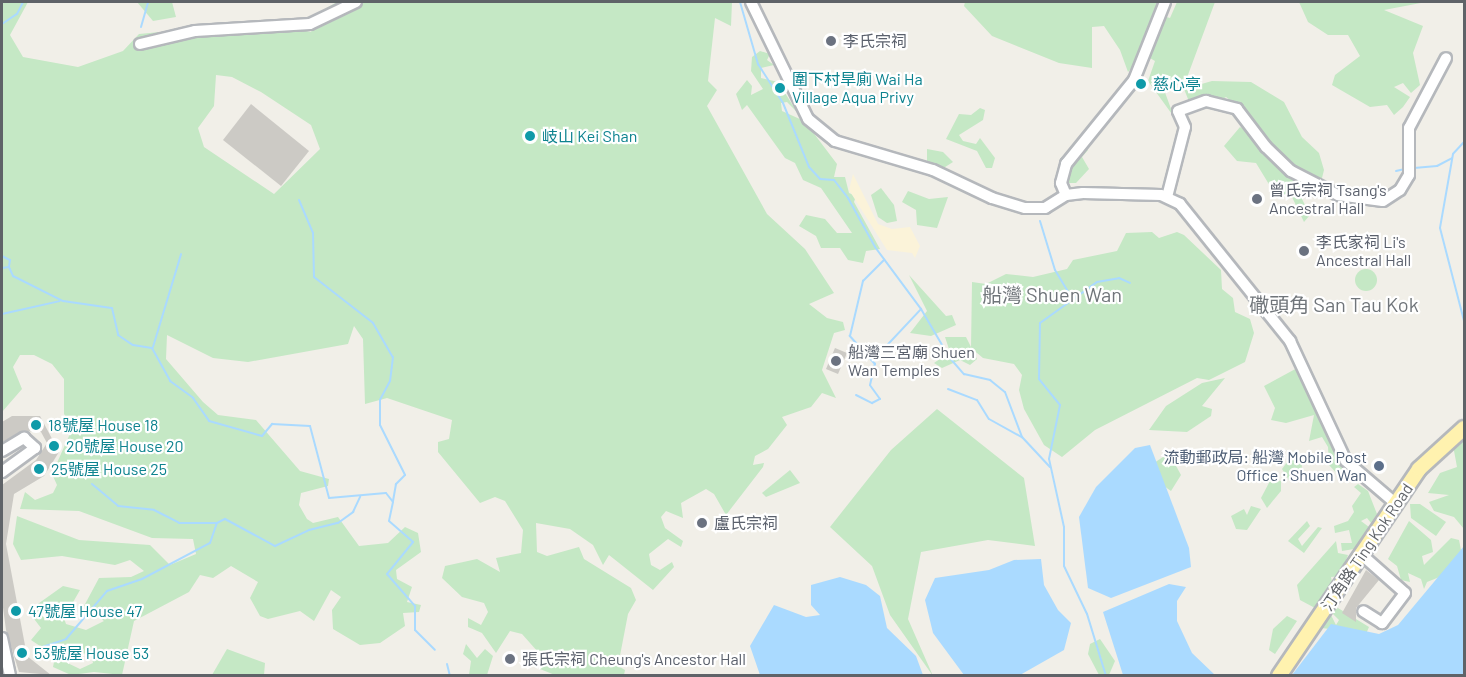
<!DOCTYPE html>
<html>
<head>
<meta charset="utf-8">
<style>
  body { margin:0 }
  #map { position:relative; width:1466px; height:677px; overflow:hidden; background:#f1efe8; font-family:Barlow,"Noto Sans TC",sans-serif }
  div>[style] { position:absolute }
  [style*='--x'] { left:calc(var(--x)*1px); top:calc(var(--y)*1px); width:calc(var(--w)*1px); rotate:calc(var(--a)*1deg) }
  .green>* { inset:0; background:#c5e8c5 }
  .round { border-radius:50% }
  .sand>* { inset:0; background:#fbf3d9 }
  .water>* { inset:0; background:#aadaff }
  .stream>* { height:2px; margin:-1px; padding:0 1px; transform-origin:1px; border-radius:1px; background:#aadaff }
  .building>* { inset:0; background:#cccac5 }
  .roads { filter:drop-shadow(2px 0 #b5b8bc) drop-shadow(-2px 0 #b5b8bc) drop-shadow(0 2px #b5b8bc) drop-shadow(0 -2px #b5b8bc) }
  .minor>* { height:10px; margin:-5px; padding:0 5px; transform-origin:5px; border-radius:5px; background:#fff }
  .major>* { height:14px; margin:-7px; padding:0 7px; transform-origin:7px; border-radius:7px; background:#fff2af }
  .dots>* { width:16px; height:16px; translate:-50% -50%; box-sizing:border-box; border:3px solid #fff; border-radius:50% }
  span { translate:-50% -50%; white-space:nowrap; text-align:center; line-height:1.15; -webkit-text-stroke:4.5px #fff; paint-order:stroke }
  .worship-label { font-size:16px; color:#5b616d }
  .left { translate:0 -50%; text-align:left }
  .culture-label { font-size:16px; color:#0d838f }
  .service-label { font-size:16px; color:#4e5e75 }
  .right { translate:-100% -50%; text-align:right }
  .street-label { font-size:16px; color:#5f6368 }
  .quarter-label { font-size:20px; color:#70757a }
  .frame { position:absolute; inset:0; border:3px solid #5f6368; pointer-events:none }
</style>
</head>
<body>
<div id="map">
  <div class="green">
    <i style="clip-path:polygon(evenodd,2px 2px,28px 2px,10px 35px,23px 57px,78px 67px,123px 51px,139px 34px,266px 22px,311px 32px,323px 10px,337px 2px,732px 2px,731px 26px,715px 18px,708px 81px,717px 90px,707px 106px,767px 214px,805px 249px,834px 293px,809px 304px,827px 318px,843px 322px,845px 330px,834px 333px,822px 370px,836px 398px,822px 393px,811px 407px,782px 417px,787px 425px,768px 449px,755px 456px,753px 465px,764px 463px,763px 467px,726px 515px,714px 494px,706px 489px,681px 503px,683px 518px,666px 511px,661px 517px,665px 528px,683px 541px,681px 547px,668px 539px,649px 554px,651px 565px,660px 570px,672px 562px,674px 567px,653px 590px,609px 555px,603px 565px,593px 545px,570px 529px,536px 523px,537px 552px,547px 556px,579px 547px,584px 559px,631px 588px,636px 600px,628px 614px,618px 666px,625px 670px,624px 675px,555px 675px,540px 669px,538px 652px,522px 634px,510px 631px,496px 653px,482px 633px,468px 627px,468px 618px,481px 625px,488px 612px,484px 603px,462px 597px,442px 578px,445px 566px,477px 559px,500px 572px,496px 558px,521px 553px,523px 530px,505px 501px,495px 497px,480px 503px,438px 452px,438px 442px,449px 439px,452px 420px,387px 398px,365px 404px,363px 339px,354px 326px,348px 344px,248px 362px,213px 358px,167px 335px,166px 359px,203px 402px,218px 415px,256px 420px,300px 471px,329px 479px,328px 486px,301px 493px,299px 505px,307px 519px,313px 523px,338px 517px,359px 546px,388px 543px,405px 527px,418px 533px,421px 552px,396px 570px,397px 579px,412px 587px,407px 602px,421px 605px,419px 612px,403px 613px,405px 626px,380px 643px,360px 645px,333px 629px,332px 610px,341px 597px,331px 590px,314px 621px,300px 611px,268px 619px,260px 616px,250px 598px,258px 582px,231px 566px,213px 578px,200px 575px,189px 592px,134px 621px,122px 675px,94px 672px,71px 675px,53px 667px,55px 657px,80px 669px,93px 663px,91px 654px,46px 650px,31px 640px,41px 628px,28px 611px,63px 586px,80px 590px,64px 618px,66px 624px,86px 630px,104px 621px,84px 606px,99px 578px,131px 577px,144px 571px,130px 560px,115px 565px,62px 556px,21px 560px,13px 544px,17px 516px,79px 540px,150px 545px,170px 565px,196px 554px,193px 539px,152px 538px,79px 511px,20px 509px,25px 492px,35px 500px,53px 493px,57px 485px,52px 474px,73px 427px,64px 414px,64px 379px,52px 364px,34px 355px,20px 355px,13px 367px,22px 389px,2px 412px,2px 2px,216px 75px,232px 77px,261px 92px,311px 125px,320px 149px,274px 194px,204px 147px,198px 128px,214px 106px,216px 75px)"></i>
    <i style="clip-path:polygon(137px 2px,172px 2px,176px 17px,153px 21px)"></i>
    <i style="clip-path:polygon(965px 2px,1158px 2px,1153px 13px,1170px 18px,1177px 2px,1215px 2px,1185px 83px,1163px 87px,1174px 117px,1148px 81px,1155px 61px,1143px 54px,1128px 72px,1120px 50px,1104px 26px,1092px 27px,1092px 68px,1059px 63px,992px 36px,964px 6px)"></i>
    <i style="clip-path:polygon(1299px 2px,1426px 2px,1384px 10px,1423px 26px,1413px 53px,1420px 85px,1411px 93px,1403px 83px,1394px 87px,1410px 97px,1403px 107px,1394px 115px,1387px 105px,1370px 107px,1332px 85px,1335px 75px,1360px 56px,1348px 35px,1328px 35px,1308px 22px)"></i>
    <i style="clip-path:polygon(760px 51px,770px 54px,767px 60px,774px 65px,761px 68px,761px 78px,778px 82px,797px 112px,787px 102px,781px 103px,782px 111px,802px 120px,812px 131px,837px 164px,834px 177px,845px 177px,849px 193px,856px 196px,854px 202px,880px 249px,866px 251px,863px 263px,848px 260px,840px 248px,821px 248px,816px 236px,799px 226px,806px 215px,825px 219px,837px 233px,852px 233px,821px 188px,803px 180px,795px 163px,785px 158px,747px 105px,742px 110px,736px 94px,747px 80px,752px 86px,751px 95px,763px 89px,751px 71px,752px 57px)"></i>
    <i style="clip-path:polygon(1212px 81px,1251px 82px,1284px 102px,1302px 137px,1319px 153px,1324px 170px,1320px 186px,1304px 187px,1302px 199px,1310px 215px,1304px 222px,1292px 197px,1273px 191px,1256px 163px,1237px 161px,1224px 146px,1240px 127px,1247px 131px,1259px 128px,1246px 113px,1226px 97px,1209px 108px,1192px 109px,1184px 89px)"></i>
    <i style="clip-path:polygon(980px 108px,985px 110px,983px 120px,959px 135px,963px 141px,976px 144px,980px 138px,995px 158px,992px 168px,986px 168px,977px 151px,946px 139px,959px 114px,971px 115px)"></i>
    <i style="clip-path:polygon(1078px 145px,1088px 150px,1082px 157px,1089px 169px,1076px 183px,1066px 183px,1069px 155px)"></i>
    <i style="clip-path:polygon(927px 149px,943px 152px,953px 162px,942px 169px,927px 166px)"></i>
    <i style="clip-path:polygon(881px 188px,894px 205px,897px 221px,887px 223px,878px 217px,871px 195px)"></i>
    <i style="clip-path:polygon(908px 191px,929px 199px,948px 197px,937px 228px,917px 225px,916px 210px,902px 202px)"></i>
    <i style="clip-path:polygon(1152px 232px,1159px 238px,1177px 232px,1184px 235px,1221px 270px,1222px 289px,1233px 298px,1235px 312px,1250px 319px,1254px 333px,1245px 362px,1209px 380px,1197px 378px,1095px 430px,1062px 457px,1044px 445px,1024px 409px,1019px 390px,1022px 375px,1014px 364px,983px 358px,971px 348px,972px 282px,986px 284px,1006px 274px,1033px 277px,1067px 269px,1073px 260px,1117px 251px,1126px 233px)"></i>
    <i class="round" style="left:1355px;top:269px;width:22px;height:22px"></i>
    <i style="clip-path:polygon(909px 275px,946px 316px,952px 315px,956px 325px,931px 336px,910px 333px,927px 311px)"></i>
    <i style="clip-path:polygon(945px 337px,966px 337px,977px 359px,970px 365px,960px 360px,942px 368px,934px 363px,950px 352px)"></i>
    <i style="clip-path:polygon(1299px 367px,1326px 434px,1351px 461px,1348px 473px,1340px 477px,1329px 465px,1328px 447px,1322px 437px,1309px 441px,1314px 415px,1286px 423px,1271px 420px,1275px 408px,1264px 386px)"></i>
    <i style="clip-path:polygon(1225px 378px,1202px 406px,1212px 409px,1211px 416px,1187px 432px,1149px 430px,1166px 406px,1202px 383px)"></i>
    <i style="clip-path:polygon(937px 409px,1024px 478px,1035px 546px,988px 540px,921px 552px,908px 619px,933px 676px,890px 615px,872px 566px,830px 527px,891px 450px)"></i>
    <i style="clip-path:polygon(1464px 431px,1464px 529px,1454px 517px,1434px 511px,1429px 502px,1449px 495px,1428px 493px,1440px 473px,1457px 467px,1452px 440px)"></i>
    <i style="clip-path:polygon(1169px 453px,1181px 475px,1171px 491px,1157px 481px,1151px 465px)"></i>
    <i style="clip-path:polygon(1294px 453px,1301px 456px,1302px 469px,1289px 480px,1282px 469px)"></i>
    <i style="clip-path:polygon(790px 470px,800px 483px,766px 497px,762px 493px)"></i>
    <i style="clip-path:polygon(1271px 479px,1281px 481px,1281px 491px,1267px 508px,1261px 498px)"></i>
    <i style="clip-path:polygon(1358px 484px,1368px 491px,1377px 514px,1371px 523px,1367px 518px,1361px 521px,1369px 527px,1354px 549px,1342px 551px,1341px 543px,1352px 543px,1349px 530px,1335px 533px,1334px 526px,1348px 521px,1354px 512px,1352px 506px,1361px 493px,1354px 487px)"></i>
    <i style="clip-path:polygon(1410px 504px,1420px 504px,1446px 522px,1436px 536px,1411px 518px)"></i>
    <i style="clip-path:polygon(1251px 506px,1261px 509px,1247px 530px,1236px 529px,1231px 516px,1244px 509px,1247px 515px)"></i>
    <i style="clip-path:polygon(1307px 521px,1310px 526px,1298px 539px,1302px 546px,1318px 527px,1322px 528px,1304px 553px,1288px 541px)"></i>
    <i style="clip-path:polygon(1409px 521px,1431px 540px,1433px 552px,1422px 556px,1424px 565px,1451px 538px,1459px 540px,1461px 550px,1464px 546px,1438px 582px,1442px 576px,1427px 582px,1424px 589px,1421px 579px,1408px 573px,1410px 582px,1401px 580px,1397px 566px,1388px 559px)"></i>
    <i style="clip-path:polygon(1336px 541px,1338px 553px,1348px 555px,1340px 576px,1331px 577px,1333px 586px,1315px 608px,1300px 600px,1297px 585px)"></i>
    <i style="clip-path:polygon(1338px 608px,1369px 627px,1366px 634px,1322px 628px,1331px 615px,1336px 625px,1339px 620px,1330px 611px)"></i>
    <i style="clip-path:polygon(1287px 616px,1297px 621px,1275px 654px,1269px 650px,1273px 629px)"></i>
    <i style="clip-path:polygon(1100px 639px,1115px 661px,1109px 675px,1099px 675px,1088px 654px,1090px 644px)"></i>
    <i style="clip-path:polygon(466px 644px,477px 658px,485px 649px,493px 656px,487px 675px,469px 675px,471px 661px,463px 654px)"></i>
    <i style="clip-path:polygon(227px 649px,265px 663px,264px 675px,212px 675px)"></i>
  </div>
  <div class="sand">
    <i style="clip-path:polygon(853px 174px,878px 224px,892px 229px,910px 227px,920px 246px,915px 258px,912px 253px,887px 250px,849px 190px)"></i>
  </div>
  <div class="water">
    <i style="clip-path:polygon(1150px 445px,1189px 548px,1191px 567px,1111px 598px,1088px 588px,1079px 517px,1096px 487px,1135px 448px)"></i>
    <i style="clip-path:polygon(1464px 546px,1464px 675px,1292px 675px,1331px 624px,1379px 634px,1398px 625px)"></i>
    <i style="clip-path:polygon(1041px 559px,1044px 585px,1058px 610px,1071px 623px,1064px 650px,1020px 675px,964px 675px,933px 633px,925px 600px,935px 578px,989px 570px,1014px 560px)"></i>
    <i style="clip-path:polygon(840px 577px,866px 585px,880px 596px,887px 628px,916px 656px,923px 675px,760px 675px,750px 646px,774px 605px,806px 617px,820px 615px,811px 605px,811px 585px)"></i>
    <i style="clip-path:polygon(1169px 584px,1186px 587px,1177px 601px,1177px 621px,1192px 653px,1215px 675px,1123px 675px,1103px 612px)"></i>
  </div>
  <div class="stream">
    <i style="--x:740;--y:2;--w:65;--a:73.8"></i>
    <i style="--x:758;--y:64;--w:46;--a:57.3"></i>
    <i style="--x:783;--y:103;--w:69;--a:67.9"></i>
    <i style="--x:809;--y:167;--w:16;--a:47"></i>
    <i style="--x:820;--y:179;--w:14;--a:4"></i>
    <i style="--x:834;--y:180;--w:23;--a:52"></i>
    <i style="--x:848;--y:198;--w:56;--a:61.1"></i>
    <i style="--x:875;--y:247;--w:77;--a:53.4"></i>
    <i style="--x:921;--y:309;--w:56;--a:59.7"></i>
    <i style="--x:949;--y:357;--w:23;--a:49"></i>
    <i style="--x:964;--y:374;--w:27;--a:13"></i>
    <i style="--x:990;--y:380;--w:19;--a:39"></i>
    <i style="--x:1005;--y:392;--w:48;--a:69.3"></i>
    <i style="--x:2;--y:24;--w:18;--a:-34"></i>
    <i style="--x:17;--y:14;--w:13;--a:-63"></i>
    <i style="--x:141;--y:27;--w:26;--a:-74"></i>
    <i style="--x:1464;--y:142;--w:16;--a:133"></i>
    <i style="--x:1453;--y:154;--w:75;--a:100"></i>
    <i style="--x:1440;--y:228;--w:96;--a:75.5"></i>
    <i style="--x:1414;--y:168;--w:23;--a:-5"></i>
    <i style="--x:1437;--y:166;--w:17;--a:-28"></i>
    <i style="--x:1396;--y:171;--w:9;--a:-13"></i>
    <i style="--x:299;--y:200;--w:36;--a:67"></i>
    <i style="--x:313;--y:233;--w:44;--a:88.7"></i>
    <i style="--x:314;--y:277;--w:75;--a:37.9"></i>
    <i style="--x:373;--y:323;--w:39;--a:60"></i>
    <i style="--x:393;--y:357;--w:24;--a:97"></i>
    <i style="--x:390;--y:381;--w:21;--a:118"></i>
    <i style="--x:380;--y:400;--w:25;--a:90"></i>
    <i style="--x:380;--y:425;--w:56;--a:63.4"></i>
    <i style="--x:405;--y:475;--w:13;--a:135"></i>
    <i style="--x:396;--y:484;--w:17;--a:100"></i>
    <i style="--x:1040;--y:221;--w:51;--a:73"></i>
    <i style="--x:1055;--y:270;--w:31;--a:59"></i>
    <i style="--x:2;--y:256;--w:9;--a:27"></i>
    <i style="--x:10;--y:260;--w:6;--a:99"></i>
    <i style="--x:2;--y:268;--w:7;--a:-8"></i>
    <i style="--x:9;--y:267;--w:10;--a:66"></i>
    <i style="--x:13;--y:276;--w:56;--a:26.6"></i>
    <i style="--x:63;--y:301;--w:49;--a:8.1"></i>
    <i style="--x:112;--y:308;--w:28;--a:77"></i>
    <i style="--x:118;--y:335;--w:18;--a:34"></i>
    <i style="--x:133;--y:345;--w:19;--a:9"></i>
    <i style="--x:152;--y:348;--w:38;--a:61"></i>
    <i style="--x:170;--y:381;--w:29;--a:36"></i>
    <i style="--x:193;--y:398;--w:28;--a:55"></i>
    <i style="--x:209;--y:421;--w:55;--a:15.8"></i>
    <i style="--x:262;--y:436;--w:16;--a:-50"></i>
    <i style="--x:272;--y:424;--w:38;--a:3"></i>
    <i style="--x:310;--y:426;--w:74;--a:75.2"></i>
    <i style="--x:329;--y:498;--w:57;--a:-5"></i>
    <i style="--x:386;--y:493;--w:11;--a:52"></i>
    <i style="--x:393;--y:502;--w:19;--a:102"></i>
    <i style="--x:389;--y:521;--w:32;--a:41"></i>
    <i style="--x:413;--y:542;--w:41;--a:129.1"></i>
    <i style="--x:387;--y:574;--w:43;--a:48.8"></i>
    <i style="--x:415;--y:606;--w:24;--a:90"></i>
    <i style="--x:415;--y:630;--w:28;--a:45"></i>
    <i style="--x:2;--y:314;--w:59;--a:-12.6"></i>
    <i style="--x:153;--y:347;--w:97;--a:-73.2"></i>
    <i style="--x:876;--y:357;--w:66;--a:-46.8"></i>
    <i style="--x:948;--y:389;--w:31;--a:21"></i>
    <i style="--x:977;--y:400;--w:22;--a:58"></i>
    <i style="--x:989;--y:419;--w:38;--a:29"></i>
    <i style="--x:1022;--y:437;--w:41;--a:47"></i>
    <i style="--x:856;--y:395;--w:18;--a:27"></i>
    <i style="--x:872;--y:403;--w:9;--a:-27"></i>
    <i style="--x:880;--y:399;--w:17;--a:-126"></i>
    <i style="--x:870;--y:385;--w:22;--a:-77"></i>
    <i style="--x:875;--y:364;--w:38;--a:-132"></i>
    <i style="--x:850;--y:336;--w:57;--a:-76.7"></i>
    <i style="--x:863;--y:281;--w:30;--a:-45"></i>
    <i style="--x:92;--y:484;--w:34;--a:40"></i>
    <i style="--x:118;--y:506;--w:36;--a:6"></i>
    <i style="--x:154;--y:510;--w:28;--a:27"></i>
    <i style="--x:179;--y:523;--w:38;--a:0"></i>
    <i style="--x:217;--y:523;--w:9;--a:-27"></i>
    <i style="--x:225;--y:519;--w:57;--a:28.4"></i>
    <i style="--x:275;--y:546;--w:38;--a:-25"></i>
    <i style="--x:309;--y:530;--w:30;--a:-14"></i>
    <i style="--x:338;--y:523;--w:19;--a:-36"></i>
    <i style="--x:353;--y:512;--w:17;--a:-65"></i>
    <i style="--x:36;--y:649;--w:32;--a:-18"></i>
    <i style="--x:66;--y:639;--w:63;--a:-49.5"></i>
    <i style="--x:107;--y:591;--w:37;--a:-19"></i>
    <i style="--x:142;--y:579;--w:77;--a:-27.9"></i>
    <i style="--x:210;--y:543;--w:21;--a:-71"></i>
    <i style="--x:447;--y:664;--w:12;--a:76"></i>
    <i style="--x:1106;--y:676;--w:65;--a:-107"></i>
    <i style="--x:1087;--y:614;--w:53;--a:-115.6"></i>
    <i style="--x:1064;--y:566;--w:39;--a:-90"></i>
    <i style="--x:1064;--y:527;--w:70;--a:-102.4"></i>
    <i style="--x:1049;--y:459;--w:55;--a:-78.5"></i>
    <i style="--x:1060;--y:405;--w:33;--a:-129"></i>
    <i style="--x:1039;--y:379;--w:56;--a:-89"></i>
    <i style="--x:1040;--y:323;--w:70;--a:-35.7"></i>
    <i style="--x:1097;--y:282;--w:22;--a:-10"></i>
    <i style="--x:1119;--y:278;--w:12;--a:24"></i>
  </div>
  <div class="building">
    <i style="clip-path:polygon(251px 104px,309px 151px,281px 186px,223px 140px)"></i>
    <i style="clip-path:polygon(835px 348px,847px 353px,838px 374px,826px 369px)"></i>
    <i style="clip-path:polygon(12px 416px,40px 416px,59px 452px,44px 476px,14px 494px,6px 544px,27px 656px,51px 675px,19px 672px,6px 630px,2px 600px,2px 485px,36px 460px,47px 443px,41px 432px,24px 431px,2px 442px,2px 422px)"></i>
    <i style="clip-path:polygon(1366px 570px,1379px 580px,1356px 608px,1356px 622px,1342px 613px)"></i>
  </div>
  <div class="roads">
    <div class="minor">
      <i style="--x:751;--y:2;--w:130;--a:64"></i>
      <i style="--x:808;--y:119;--w:35;--a:39"></i>
      <i style="--x:835;--y:141;--w:102;--a:16.5"></i>
      <i style="--x:933;--y:170;--w:65;--a:25.4"></i>
      <i style="--x:992;--y:198;--w:34;--a:17"></i>
      <i style="--x:1025;--y:208;--w:20;--a:0"></i>
      <i style="--x:1045;--y:208;--w:25;--a:-32"></i>
      <i style="--x:1066;--y:195;--w:17;--a:-7"></i>
      <i style="--x:1083;--y:193;--w:78;--a:1.5"></i>
      <i style="--x:1161;--y:195;--w:21;--a:25"></i>
      <i style="--x:1180;--y:204;--w:176;--a:51.2"></i>
      <i style="--x:1290;--y:341;--w:132;--a:65"></i>
      <i style="--x:1346;--y:461;--w:65;--a:40.6"></i>
      <i style="--x:140;--y:44;--w:57;--a:-13.3"></i>
      <i style="--x:195;--y:31;--w:115;--a:-3.5"></i>
      <i style="--x:310;--y:24;--w:51;--a:-25.6"></i>
      <i style="--x:1066;--y:195;--w:13;--a:-113"></i>
      <i style="--x:1061;--y:183;--w:20;--a:-75"></i>
      <i style="--x:1066;--y:164;--w:108;--a:-51"></i>
      <i style="--x:1134;--y:80;--w:84;--a:-68.3"></i>
      <i style="--x:1167;--y:197;--w:72;--a:-75.6"></i>
      <i style="--x:1185;--y:127;--w:17;--a:-114"></i>
      <i style="--x:1178;--y:111;--w:30;--a:-20"></i>
      <i style="--x:1206;--y:101;--w:32;--a:14"></i>
      <i style="--x:1237;--y:109;--w:48;--a:52.7"></i>
      <i style="--x:1266;--y:147;--w:35;--a:44"></i>
      <i style="--x:1291;--y:171;--w:53;--a:27.1"></i>
      <i style="--x:1338;--y:195;--w:45;--a:7.6"></i>
      <i style="--x:1383;--y:201;--w:20;--a:-33"></i>
      <i style="--x:1400;--y:190;--w:17;--a:-59"></i>
      <i style="--x:1409;--y:175;--w:47;--a:-90"></i>
      <i style="--x:1409;--y:128;--w:79;--a:-62.1"></i>
      <i style="--x:2;--y:451;--w:26;--a:-31"></i>
      <i style="--x:24;--y:438;--w:15;--a:42"></i>
      <i style="--x:35;--y:448;--w:41;--a:144"></i>
      <i style="--x:1362;--y:555;--w:57;--a:41.5"></i>
      <i style="--x:1405;--y:593;--w:38;--a:127"></i>
      <i style="--x:1382;--y:623;--w:22;--a:-148"></i>
      <i style="--x:2;--y:638;--w:39;--a:78"></i>
    </div>
    <div class="major">
      <i style="--x:1279;--y:676;--w:250;--a:-55.9"></i>
      <i style="--x:1419;--y:469;--w:61;--a:-42.3"></i>
    </div>
  </div>
  <div class="dots">
    <i style="left:831px;top:41px;background:#6b7280"></i>
    <i style="left:1141px;top:84px;background:#0f9aa8"></i>
    <i style="left:780px;top:88px;background:#0f9aa8"></i>
    <i style="left:530px;top:136px;background:#0f9aa8"></i>
    <i style="left:1257px;top:199px;background:#6b7280"></i>
    <i style="left:1304px;top:251px;background:#6b7280"></i>
    <i style="left:836px;top:361px;background:#6b7280"></i>
    <i style="left:36px;top:425px;background:#0f9aa8"></i>
    <i style="left:54px;top:446px;background:#0f9aa8"></i>
    <i style="left:1379px;top:466px;background:#5c6f8a"></i>
    <i style="left:39px;top:469px;background:#0f9aa8"></i>
    <i style="left:702px;top:523px;background:#6b7280"></i>
    <i style="left:16px;top:611px;background:#0f9aa8"></i>
    <i style="left:22px;top:653px;background:#0f9aa8"></i>
    <i style="left:510px;top:659px;background:#6b7280"></i>
  </div>
  <div class="worship-label">
    <span class="left" style="left:843px;top:41px">李氏宗祠</span>
    <span class="left" style="left:1269px;top:199px">曾氏宗祠 Tsang's<br>Ancestral Hall</span>
    <span class="left" style="left:1316px;top:251px">李氏家祠 Li's<br>Ancestral Hall</span>
    <span class="left" style="left:848px;top:361px">船灣三宮廟 Shuen<br>Wan Temples</span>
    <span class="left" style="left:714px;top:523px">盧氏宗祠</span>
    <span class="left" style="left:522px;top:659px">張氏宗祠 Cheung's Ancestor Hall</span>
  </div>
  <div class="culture-label">
    <span class="left" style="left:792px;top:88px">圍下村旱廁 Wai Ha<br>Village Aqua Privy</span>
    <span class="left" style="left:1153px;top:84px">慈心亭</span>
    <span class="left" style="left:542px;top:136px">岐山 Kei Shan</span>
    <span class="left" style="left:48px;top:425px">18號屋 House 18</span>
    <span class="left" style="left:66px;top:446px">20號屋 House 20</span>
    <span class="left" style="left:51px;top:469px">25號屋 House 25</span>
    <span class="left" style="left:28px;top:611px">47號屋 House 47</span>
    <span class="left" style="left:34px;top:653px">53號屋 House 53</span>
  </div>
  <div class="service-label">
    <span class="right" style="left:1367px;top:466px">流動郵政局: 船灣 Mobile Post<br>Office : Shuen Wan</span>
  </div>
  <div class="street-label">
    <span style="left:1367px;top:547px;rotate:-56deg">汀角路 Ting Kok Road</span>
  </div>
  <div class="quarter-label">
    <span style="left:1052px;top:294px">船灣 Shuen Wan</span>
    <span style="left:1334px;top:304px">䃟頭角 San Tau Kok</span>
  </div>
  <div class="frame"></div>
</div>
</body>
</html>
